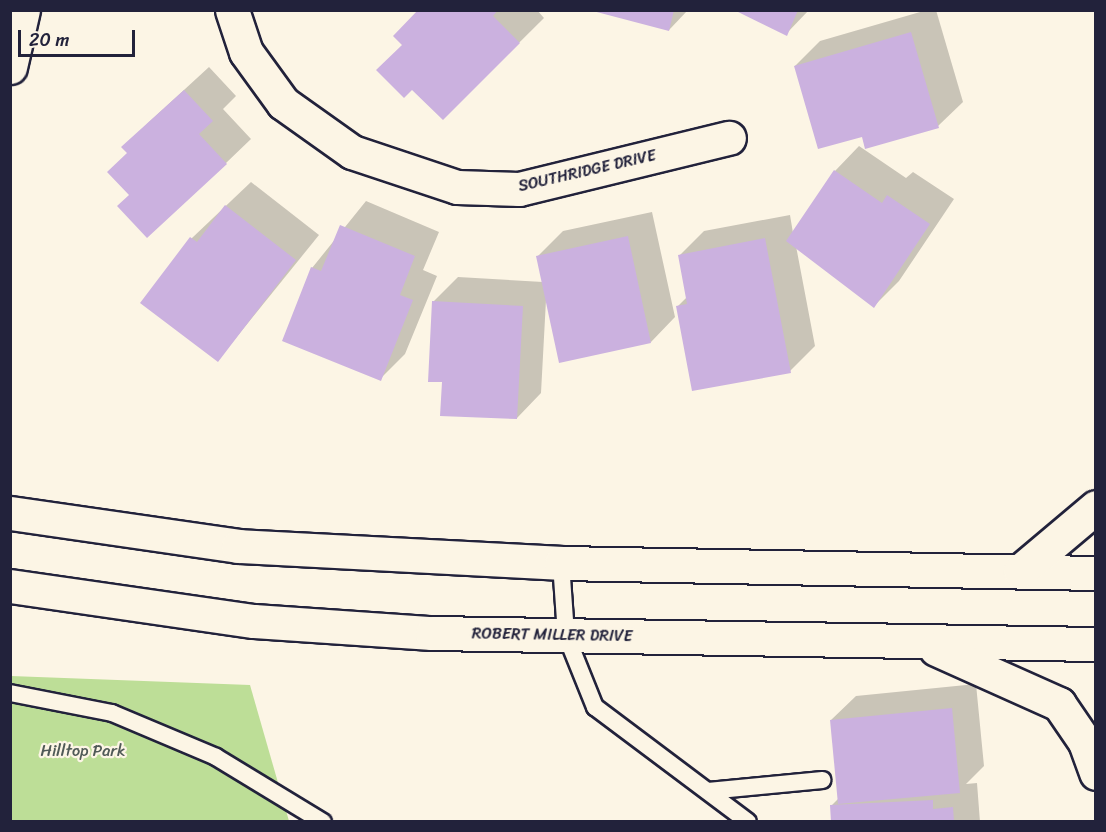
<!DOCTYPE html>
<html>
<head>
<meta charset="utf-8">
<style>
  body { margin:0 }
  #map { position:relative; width:1106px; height:832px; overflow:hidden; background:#fcf5e5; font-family:Sriracha,sans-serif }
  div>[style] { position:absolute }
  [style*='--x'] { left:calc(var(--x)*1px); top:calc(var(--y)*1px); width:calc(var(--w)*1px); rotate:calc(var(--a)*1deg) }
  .green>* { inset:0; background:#bdde97 }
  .shadow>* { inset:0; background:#0003 }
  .building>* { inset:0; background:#cbb1df }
  .roads { filter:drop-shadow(2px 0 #22223b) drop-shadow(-2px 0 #22223b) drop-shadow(0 2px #22223b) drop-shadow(0 -2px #22223b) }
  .service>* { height:16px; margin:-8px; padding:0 8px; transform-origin:8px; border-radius:8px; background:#fcf5e5 }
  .minor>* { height:33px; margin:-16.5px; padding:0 16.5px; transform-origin:16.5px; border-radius:16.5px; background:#fcf5e5 }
  .secondary>* { height:33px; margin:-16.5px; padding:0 16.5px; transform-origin:16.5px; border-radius:16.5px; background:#fcf5e5 }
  span { translate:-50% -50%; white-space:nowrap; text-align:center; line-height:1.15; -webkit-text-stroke:4.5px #fcf5e5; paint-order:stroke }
  .street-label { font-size:16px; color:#22223b }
  .park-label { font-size:16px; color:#505a57 }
  .frame { position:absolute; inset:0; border:12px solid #22223b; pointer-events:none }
  .scale { position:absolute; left:18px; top:30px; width:117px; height:27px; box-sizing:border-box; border:3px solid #22223b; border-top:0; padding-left:8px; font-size:18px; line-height:21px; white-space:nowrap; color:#22223b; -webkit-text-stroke:4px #fcf5e5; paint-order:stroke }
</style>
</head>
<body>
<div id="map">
  <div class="green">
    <i style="clip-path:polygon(11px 676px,250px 685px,289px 821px,11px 822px)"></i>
  </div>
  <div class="shadow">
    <i style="clip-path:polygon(420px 10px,537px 10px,544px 18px,443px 118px,404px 45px)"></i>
    <i style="clip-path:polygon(592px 10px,688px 10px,669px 30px)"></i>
    <i style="clip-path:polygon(737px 10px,809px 10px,786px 34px)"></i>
    <i style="clip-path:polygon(927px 10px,936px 10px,963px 102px,938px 126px,863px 135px,795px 66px,820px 41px)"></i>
    <i style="clip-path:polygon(209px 67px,236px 96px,223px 109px,251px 139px,226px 163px,130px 195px,128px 152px,148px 123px)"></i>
    <i style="clip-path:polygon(859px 146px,906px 178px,913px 172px,954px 199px,899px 281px,874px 306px,796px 246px,815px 346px,790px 371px,678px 306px,687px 297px,680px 255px,704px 231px,790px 215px,793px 233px,835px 171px)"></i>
    <i style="clip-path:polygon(251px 182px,319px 235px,218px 360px,142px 302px,192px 238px)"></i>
    <i style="clip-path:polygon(366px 201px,439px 232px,423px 270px,437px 276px,405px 354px,380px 379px,312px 268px)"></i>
    <i style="clip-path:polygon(652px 212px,675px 317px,651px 342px,546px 300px,541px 393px,517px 418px,443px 381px,433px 302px,458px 277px,543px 282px,538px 256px,563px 231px)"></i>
    <i style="clip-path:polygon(976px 684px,984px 766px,966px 784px,977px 783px,980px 822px,832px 822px,831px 806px,839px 798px,831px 720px,856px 696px)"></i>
  </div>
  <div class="building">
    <i style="clip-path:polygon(418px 10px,498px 10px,493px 16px,520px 43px,443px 120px,412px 90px,404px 98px,376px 70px,402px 45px,393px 36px)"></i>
    <i style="clip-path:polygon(589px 10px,674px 10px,669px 31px)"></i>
    <i style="clip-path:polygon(734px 10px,798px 10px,787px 36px)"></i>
    <i style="clip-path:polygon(911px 32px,939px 128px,865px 149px,862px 137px,818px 149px,794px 66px)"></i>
    <i style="clip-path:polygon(184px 90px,213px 121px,199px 134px,227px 164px,147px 238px,117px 206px,129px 195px,107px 172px,127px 153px,121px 147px)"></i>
    <i style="clip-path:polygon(834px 170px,882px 203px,887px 195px,930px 224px,874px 308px,786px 241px)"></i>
    <i style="clip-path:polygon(225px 205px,296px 260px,218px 362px,140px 303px,190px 237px,197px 242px)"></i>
    <i style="clip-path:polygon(340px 225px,415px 256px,400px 295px,413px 300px,381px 381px,282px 341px,311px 267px,321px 271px)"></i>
    <i style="clip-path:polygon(628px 236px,651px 343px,559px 363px,536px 256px)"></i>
    <i style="clip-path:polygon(765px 238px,791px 373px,692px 391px,676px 306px,687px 304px,678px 255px)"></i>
    <i style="clip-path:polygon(432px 301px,523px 306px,517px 419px,440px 416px,442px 382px,428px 382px)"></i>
    <i style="clip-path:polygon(952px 708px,960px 793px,838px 804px,830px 720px)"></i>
    <i style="clip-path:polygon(933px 800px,933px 809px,953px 807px,954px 822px,831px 822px,830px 805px)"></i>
  </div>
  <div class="roads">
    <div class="service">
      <i style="--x:561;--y:563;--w:72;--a:86"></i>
      <i style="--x:566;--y:635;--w:78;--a:68.1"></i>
      <i style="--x:595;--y:707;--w:191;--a:36.9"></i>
      <i style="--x:10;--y:693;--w:104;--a:11.1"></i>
      <i style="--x:112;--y:713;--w:113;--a:22.9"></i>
      <i style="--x:216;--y:757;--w:125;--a:31.3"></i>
      <i style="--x:708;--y:791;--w:115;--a:-5.5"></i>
    </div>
    <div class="minor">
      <i style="--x:232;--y:10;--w:44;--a:71.6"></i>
      <i style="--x:246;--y:52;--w:63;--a:54"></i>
      <i style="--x:283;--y:103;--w:85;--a:35.4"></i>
      <i style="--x:352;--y:152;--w:111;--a:18.4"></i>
      <i style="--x:457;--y:187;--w:62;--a:1.8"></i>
      <i style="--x:519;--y:189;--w:216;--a:-13.7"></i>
      <i style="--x:10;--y:67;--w:58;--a:-77.2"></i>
    </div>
    <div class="secondary">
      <i style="--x:10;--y:513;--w:230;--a:8.2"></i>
      <i style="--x:238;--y:546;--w:323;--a:3"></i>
      <i style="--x:561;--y:563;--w:535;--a:1.07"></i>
      <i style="--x:1020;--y:571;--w:99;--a:-40.1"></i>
      <i style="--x:10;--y:586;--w:246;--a:8.2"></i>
      <i style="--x:254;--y:621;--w:178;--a:3.9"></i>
      <i style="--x:432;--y:633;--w:664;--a:0.95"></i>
      <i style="--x:936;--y:649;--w:135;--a:24.1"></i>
      <i style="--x:1059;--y:704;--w:46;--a:55.6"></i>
      <i style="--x:1085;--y:742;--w:33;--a:70"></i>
    </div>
  </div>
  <div class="street-label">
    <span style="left:587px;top:171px;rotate:-13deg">SOUTHRIDGE DRIVE</span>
    <span style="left:552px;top:635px;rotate:1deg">ROBERT MILLER DRIVE</span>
  </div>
  <div class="park-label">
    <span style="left:83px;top:751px">Hilltop Park</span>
  </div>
  <div class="frame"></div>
  <div class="scale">20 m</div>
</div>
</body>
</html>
